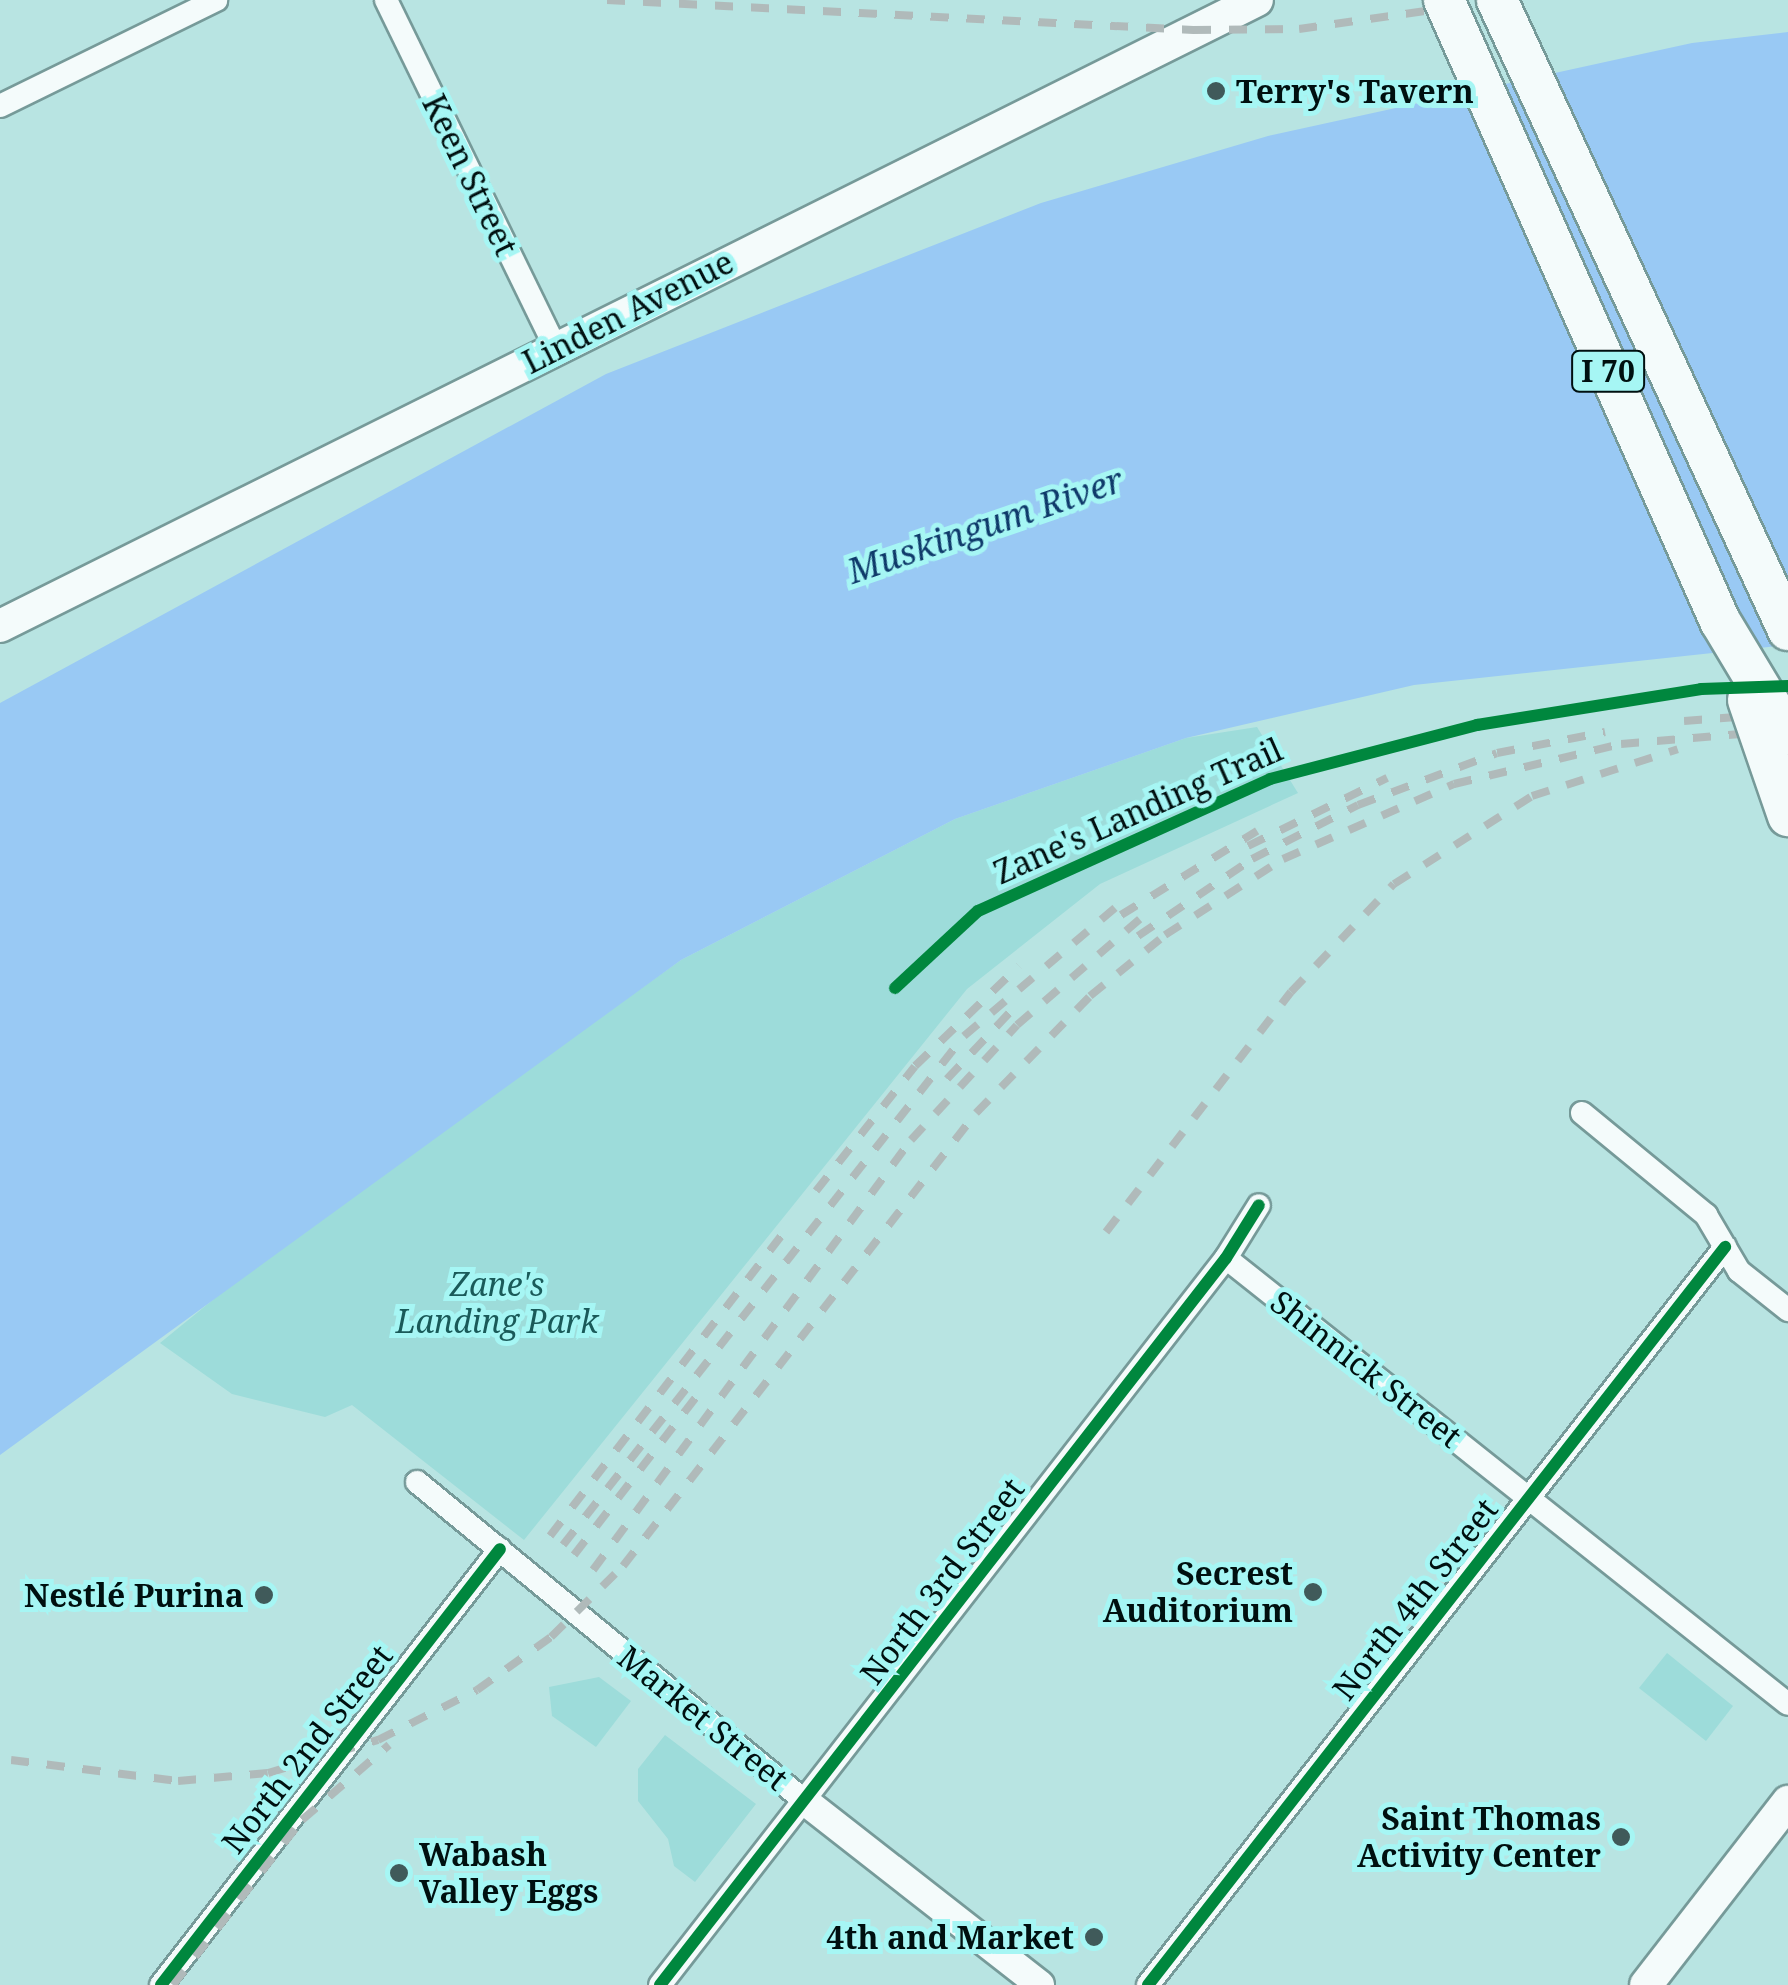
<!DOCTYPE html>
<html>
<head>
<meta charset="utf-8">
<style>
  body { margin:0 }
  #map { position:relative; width:1788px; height:1985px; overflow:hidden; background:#b8e4e2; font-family:"Noto Serif",serif }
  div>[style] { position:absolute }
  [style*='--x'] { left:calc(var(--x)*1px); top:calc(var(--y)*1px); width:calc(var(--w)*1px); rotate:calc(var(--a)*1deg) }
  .green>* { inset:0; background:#9ddcda }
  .water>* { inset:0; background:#99c9f4 }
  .roads { filter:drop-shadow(2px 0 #769a99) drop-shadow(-2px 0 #769a99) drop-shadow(0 2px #769a99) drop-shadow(0 -2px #769a99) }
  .minor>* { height:22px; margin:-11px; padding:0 11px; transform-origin:11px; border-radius:11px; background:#f4fbfb }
  .tertiary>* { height:28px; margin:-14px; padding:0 14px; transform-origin:14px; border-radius:14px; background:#f4fbfb }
  .secondary>* { height:32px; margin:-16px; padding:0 16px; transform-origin:16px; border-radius:16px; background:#f4fbfb }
  .rail>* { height:8px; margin-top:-4px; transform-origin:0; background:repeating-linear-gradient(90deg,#b0baba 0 18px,transparent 0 36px) }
  .bridges { filter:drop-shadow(2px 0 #769a99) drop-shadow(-2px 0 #769a99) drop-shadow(0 2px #769a99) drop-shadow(0 -2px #769a99) }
  .motorway-bridge>* { height:40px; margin:-20px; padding:0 20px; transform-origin:20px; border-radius:20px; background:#f4fbfb }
  .cycleway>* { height:12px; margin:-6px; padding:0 6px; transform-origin:6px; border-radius:6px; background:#00873e }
  .dots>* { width:28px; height:28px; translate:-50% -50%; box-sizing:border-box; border:5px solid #a6f6f4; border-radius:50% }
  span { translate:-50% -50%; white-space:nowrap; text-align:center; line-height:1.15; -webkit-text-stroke:10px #a6f6f4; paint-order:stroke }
  .shield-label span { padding:2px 8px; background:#a6f6f4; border:2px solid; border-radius:8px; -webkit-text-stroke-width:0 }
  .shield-label { font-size:30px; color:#001010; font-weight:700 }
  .poi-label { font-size:32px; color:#001010; font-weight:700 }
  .left { translate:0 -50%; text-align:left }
  .right { translate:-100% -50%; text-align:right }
  .street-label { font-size:32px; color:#001010 }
  .park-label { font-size:32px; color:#1a5a59; font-style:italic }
  .water-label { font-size:35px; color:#0f3a6a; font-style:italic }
</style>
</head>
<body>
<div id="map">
  <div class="green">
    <i style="clip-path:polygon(1257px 727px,1298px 793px,1100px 884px,967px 989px,524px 1540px,352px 1405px,325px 1417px,232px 1394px,160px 1343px,279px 1246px,681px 960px,955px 819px,1186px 738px)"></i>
    <i style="clip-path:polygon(1667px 1653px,1733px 1706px,1706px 1741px,1639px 1688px)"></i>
    <i style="clip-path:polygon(599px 1677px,631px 1701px,596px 1747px,552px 1716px,549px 1687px)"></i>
    <i style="clip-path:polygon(665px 1735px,756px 1804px,695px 1882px,674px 1866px,668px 1839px,638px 1801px,638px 1769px)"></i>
  </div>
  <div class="water">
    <i style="clip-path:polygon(1788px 32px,1788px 645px,1414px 685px,1186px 738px,955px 819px,681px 960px,0 1455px,0 703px,606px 374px,1041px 203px,1268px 136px,1692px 43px)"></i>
  </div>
  <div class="roads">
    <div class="minor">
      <i style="--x:386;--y:0;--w:388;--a:64"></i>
      <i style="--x:0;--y:106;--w:241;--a:-26.1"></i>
      <i style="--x:1582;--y:1113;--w:161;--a:39.4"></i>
      <i style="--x:1706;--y:1215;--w:65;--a:59.5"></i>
      <i style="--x:1739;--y:1271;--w:63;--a:38.5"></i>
      <i style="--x:1226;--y:1258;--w:717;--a:38.44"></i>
      <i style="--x:417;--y:1482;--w:504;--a:39.44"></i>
      <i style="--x:161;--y:1985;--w:552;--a:-52.13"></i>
      <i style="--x:660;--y:1985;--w:921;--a:-52.1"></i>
      <i style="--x:1226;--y:1258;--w:62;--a:-58.1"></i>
      <i style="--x:1148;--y:1985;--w:937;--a:-51.98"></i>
    </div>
    <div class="tertiary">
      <i style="--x:806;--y:1802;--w:297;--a:38"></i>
    </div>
    <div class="secondary">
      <i style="--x:0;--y:626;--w:1404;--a:-26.47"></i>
      <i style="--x:1646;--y:1985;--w:232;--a:-52.2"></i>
    </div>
  </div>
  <div class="rail">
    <i style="--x:607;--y:0;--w:587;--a:2.93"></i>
    <i style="--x:1193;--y:30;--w:106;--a:-0.5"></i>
    <i style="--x:1299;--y:29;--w:205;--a:-8.1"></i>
    <i style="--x:1684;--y:721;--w:104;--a:-4.4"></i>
    <i style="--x:1248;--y:846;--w:155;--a:-26.1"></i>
    <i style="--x:1121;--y:915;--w:160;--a:-31.7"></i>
    <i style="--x:1138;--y:936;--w:138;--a:-34"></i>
    <i style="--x:1252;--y:859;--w:119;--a:-27"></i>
    <i style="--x:1358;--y:805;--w:148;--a:-20.5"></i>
    <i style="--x:1497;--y:753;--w:110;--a:-11"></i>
    <i style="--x:947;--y:1079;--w:95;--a:-46.7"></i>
    <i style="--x:816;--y:1191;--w:159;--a:-51.6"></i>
    <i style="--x:915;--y:1066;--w:144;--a:-43.9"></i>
    <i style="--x:1106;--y:1232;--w:303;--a:-52.4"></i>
    <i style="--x:1291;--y:992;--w:149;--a:-46.4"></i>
    <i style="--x:1394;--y:884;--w:164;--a:-32.5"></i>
    <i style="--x:1532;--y:796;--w:153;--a:-17.8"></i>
    <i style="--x:550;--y:1536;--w:385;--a:-52.4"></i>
    <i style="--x:563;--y:1545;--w:648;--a:-51.77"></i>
    <i style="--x:964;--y:1036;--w:216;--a:-40.3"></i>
    <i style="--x:574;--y:1555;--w:200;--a:-52.3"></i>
    <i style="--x:593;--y:1570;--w:535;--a:-53.52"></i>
    <i style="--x:911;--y:1140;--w:156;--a:-47.3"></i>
    <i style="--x:1017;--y:1025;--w:173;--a:-40.8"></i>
    <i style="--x:11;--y:1760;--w:168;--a:7.2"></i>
    <i style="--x:178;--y:1781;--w:90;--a:-5.1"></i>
    <i style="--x:268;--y:1773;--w:115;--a:-16.7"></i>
    <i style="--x:378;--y:1740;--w:111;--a:-26.8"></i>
    <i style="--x:477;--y:1690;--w:91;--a:-35.6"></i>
    <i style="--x:551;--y:1637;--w:101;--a:-44.6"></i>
    <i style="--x:623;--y:1566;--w:574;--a:-52.07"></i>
    <i style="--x:976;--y:1113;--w:163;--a:-45.7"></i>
    <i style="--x:1090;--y:996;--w:97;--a:-39.1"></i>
    <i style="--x:1165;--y:935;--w:140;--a:-32.8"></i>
    <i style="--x:1283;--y:859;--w:187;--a:-23.7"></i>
    <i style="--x:1454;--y:784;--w:172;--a:-13.5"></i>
    <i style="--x:1621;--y:744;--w:168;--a:-4.8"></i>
    <i style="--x:173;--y:1985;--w:209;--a:-52"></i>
    <i style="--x:302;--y:1820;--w:115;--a:-40.8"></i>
  </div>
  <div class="bridges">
    <div class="motorway-bridge">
      <i style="--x:1444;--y:0;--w:680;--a:66.04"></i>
      <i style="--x:1720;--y:621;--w:132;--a:59"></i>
      <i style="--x:1497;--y:0;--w:694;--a:65.21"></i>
      <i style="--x:1748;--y:700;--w:123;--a:71"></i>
    </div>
  </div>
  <div class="cycleway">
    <i style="--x:895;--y:988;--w:113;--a:-42.9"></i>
    <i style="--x:978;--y:911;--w:320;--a:-24.3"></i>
    <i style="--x:1270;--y:779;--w:214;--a:-14.6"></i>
    <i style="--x:1477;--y:725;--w:227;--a:-9.1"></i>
    <i style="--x:1701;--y:689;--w:87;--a:-2"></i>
    <i style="--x:161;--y:1985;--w:552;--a:-52.13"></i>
    <i style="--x:660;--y:1985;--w:921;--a:-52.1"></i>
    <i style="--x:1226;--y:1258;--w:62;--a:-58.1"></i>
    <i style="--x:1148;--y:1985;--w:937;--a:-51.98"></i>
  </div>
  <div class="dots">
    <i style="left:1216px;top:91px;background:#405a5a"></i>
    <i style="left:1313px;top:1592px;background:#405a5a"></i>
    <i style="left:264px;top:1595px;background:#405a5a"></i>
    <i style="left:1621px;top:1837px;background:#405a5a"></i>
    <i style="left:399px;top:1873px;background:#405a5a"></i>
    <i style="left:1094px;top:1937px;background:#405a5a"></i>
  </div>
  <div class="shield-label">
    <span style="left:1608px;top:371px">I 70</span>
  </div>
  <div class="poi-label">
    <span class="left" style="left:1236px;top:91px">Terry's Tavern</span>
    <span class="right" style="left:1293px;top:1592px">Secrest<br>Auditorium</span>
    <span class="right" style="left:244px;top:1595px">Nestlé Purina</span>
    <span class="right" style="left:1601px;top:1837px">Saint Thomas<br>Activity Center</span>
    <span class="left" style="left:419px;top:1873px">Wabash<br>Valley Eggs</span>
    <span class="right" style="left:1074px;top:1937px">4th and Market</span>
  </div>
  <div class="street-label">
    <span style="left:470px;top:175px;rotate:64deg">Keen Street</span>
    <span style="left:628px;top:312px;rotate:-27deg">Linden Avenue</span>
    <span style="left:1138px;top:811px;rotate:-24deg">Zane's Landing Trail</span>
    <span style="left:1366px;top:1369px;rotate:38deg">Shinnick Street</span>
    <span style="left:942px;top:1581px;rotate:-53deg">North 3rd Street</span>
    <span style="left:1415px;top:1599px;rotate:-52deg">North 4th Street</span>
    <span style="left:703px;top:1718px;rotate:39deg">Market Street</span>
    <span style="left:307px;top:1749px;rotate:-52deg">North 2nd Street</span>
  </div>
  <div class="park-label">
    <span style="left:497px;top:1303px">Zane's<br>Landing Park</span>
  </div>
  <div class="water-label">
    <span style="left:985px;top:525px;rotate:-19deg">Muskingum River</span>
  </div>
</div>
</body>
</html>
